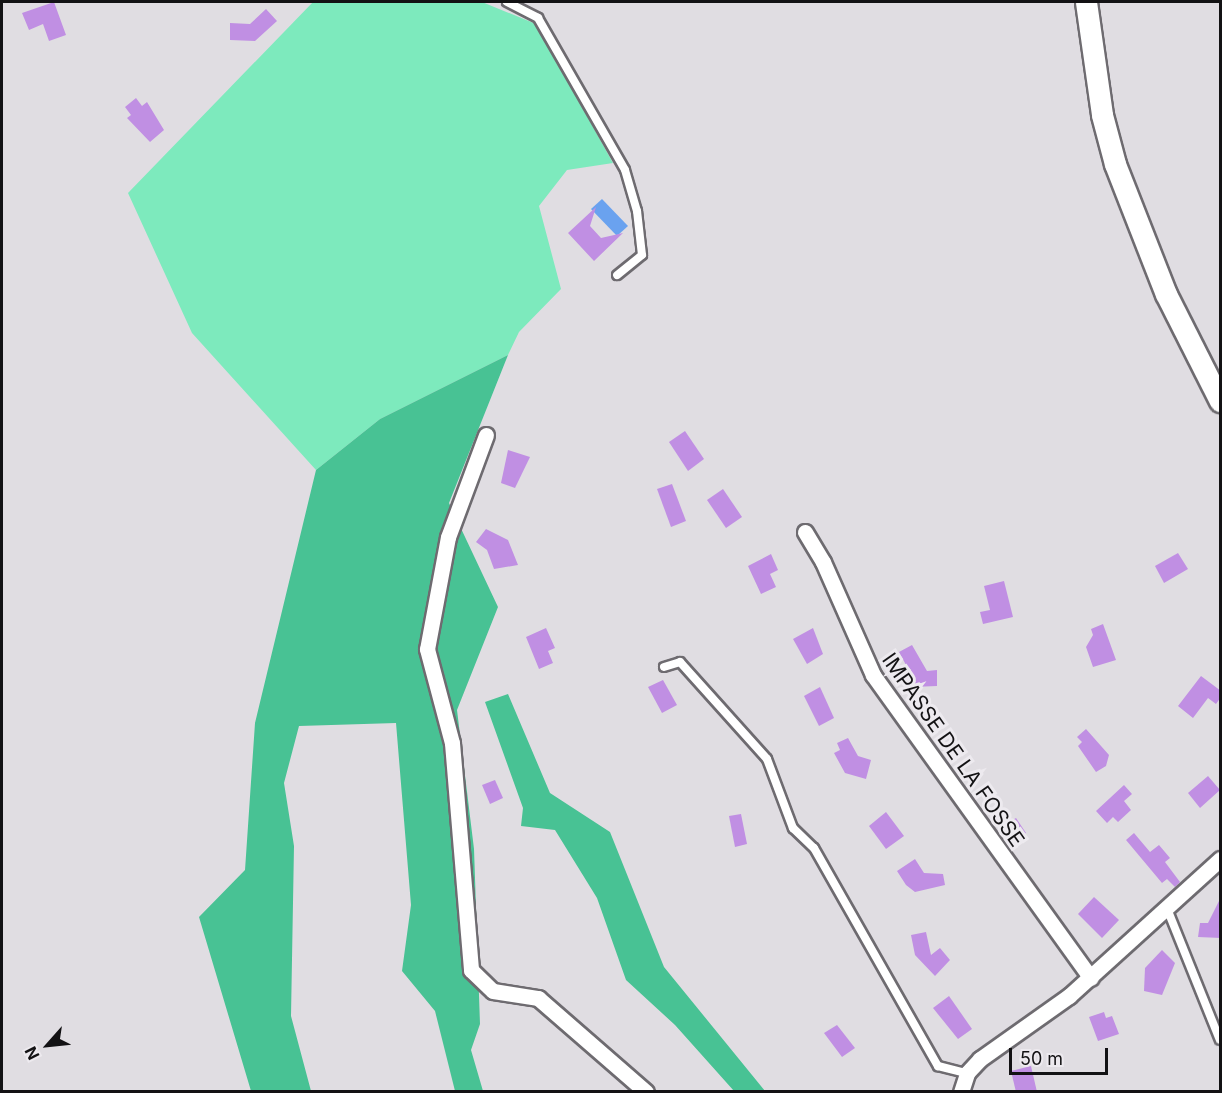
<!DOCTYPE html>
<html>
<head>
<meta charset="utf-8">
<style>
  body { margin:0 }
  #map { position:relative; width:1222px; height:1093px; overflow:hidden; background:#e0dde2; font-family:Inter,sans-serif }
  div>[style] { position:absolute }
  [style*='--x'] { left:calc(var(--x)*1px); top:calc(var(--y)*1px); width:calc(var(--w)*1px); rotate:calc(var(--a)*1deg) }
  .green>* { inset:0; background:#7deabd }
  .forest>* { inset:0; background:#48c294 }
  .water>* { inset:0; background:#6aa2ef }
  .building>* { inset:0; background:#c08fe3 }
  .roads { filter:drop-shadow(2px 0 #6e6b70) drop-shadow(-2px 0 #6e6b70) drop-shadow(0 2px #6e6b70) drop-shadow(0 -2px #6e6b70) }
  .service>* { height:8px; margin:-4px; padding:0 4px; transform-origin:4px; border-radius:4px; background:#fff }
  .minor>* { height:15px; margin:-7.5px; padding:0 7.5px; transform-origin:7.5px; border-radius:7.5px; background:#fff }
  .secondary>* { height:21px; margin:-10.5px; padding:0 10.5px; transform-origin:10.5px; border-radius:10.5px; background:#fff }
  span { translate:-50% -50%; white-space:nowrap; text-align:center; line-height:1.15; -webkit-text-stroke:6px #edeaef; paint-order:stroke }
  .street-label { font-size:21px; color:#131214 }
  .frame { position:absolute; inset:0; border:3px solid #131214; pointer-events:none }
  .north { position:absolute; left:18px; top:1015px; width:60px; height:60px; -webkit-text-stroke:4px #edeaef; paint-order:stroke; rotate:243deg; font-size:16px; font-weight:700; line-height:24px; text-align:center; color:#131214 }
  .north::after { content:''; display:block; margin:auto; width:21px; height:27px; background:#131214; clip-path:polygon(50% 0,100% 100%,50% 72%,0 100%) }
  .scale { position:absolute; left:1009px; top:1048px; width:99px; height:27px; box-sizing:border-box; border:3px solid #131214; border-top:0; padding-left:8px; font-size:18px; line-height:21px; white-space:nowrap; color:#131214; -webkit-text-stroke:4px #edeaef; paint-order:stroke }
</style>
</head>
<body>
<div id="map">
  <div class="green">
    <i style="clip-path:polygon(313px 2px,482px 2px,536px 24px,613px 163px,567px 170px,539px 206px,561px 289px,519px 332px,508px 355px,380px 419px,316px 470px,192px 333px,128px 193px)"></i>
  </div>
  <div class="forest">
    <i style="clip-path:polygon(508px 355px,449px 503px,498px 607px,457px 710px,474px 849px,480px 1024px,471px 1050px,483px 1091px,455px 1091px,435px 1011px,402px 971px,411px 905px,396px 723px,299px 726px,284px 783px,294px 846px,291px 1016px,311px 1091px,251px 1091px,199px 917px,245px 870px,255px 723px,316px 470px,380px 419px)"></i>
    <i style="clip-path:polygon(508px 694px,550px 793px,610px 832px,664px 967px,765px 1091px,734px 1091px,675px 1025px,626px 980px,597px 898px,555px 830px,521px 826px,523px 808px,485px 702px)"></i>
  </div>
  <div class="water">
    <i style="clip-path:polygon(602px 199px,628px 226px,617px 236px,591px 209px)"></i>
  </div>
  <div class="building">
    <i style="clip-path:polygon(54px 2px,66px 35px,49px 41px,43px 24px,29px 30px,22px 13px)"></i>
    <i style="clip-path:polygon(266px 9px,277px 21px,255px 41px,230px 40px,230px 23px,250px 24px)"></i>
    <i style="clip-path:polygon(136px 98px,142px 106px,147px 102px,164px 130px,150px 142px,127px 118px,131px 115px,125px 107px)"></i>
    <i style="clip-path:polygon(596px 207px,590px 226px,601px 238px,623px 233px,594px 261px,568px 233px)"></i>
    <i style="clip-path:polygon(685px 431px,704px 459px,688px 471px,669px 442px)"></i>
    <i style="clip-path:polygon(508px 450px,530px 457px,515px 488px,501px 483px)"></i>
    <i style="clip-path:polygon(672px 484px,686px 521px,671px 527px,657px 489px)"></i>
    <i style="clip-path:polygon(723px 489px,742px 517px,726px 528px,707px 500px)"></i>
    <i style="clip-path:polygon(486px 529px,508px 540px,518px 565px,494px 569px,487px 550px,476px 542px)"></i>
    <i style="clip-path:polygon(1178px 553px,1188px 569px,1164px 583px,1155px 566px)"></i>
    <i style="clip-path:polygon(771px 554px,778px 570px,770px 574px,776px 587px,761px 594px,748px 566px)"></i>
    <i style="clip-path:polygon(1004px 581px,1013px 617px,983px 624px,980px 612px,990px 610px,984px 586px)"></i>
    <i style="clip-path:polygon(1103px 624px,1116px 660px,1093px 667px,1086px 647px,1093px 635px,1091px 629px)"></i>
    <i style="clip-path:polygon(546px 628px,555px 648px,548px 651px,553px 663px,539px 669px,526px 637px)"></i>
    <i style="clip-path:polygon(813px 628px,823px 654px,807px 664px,793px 639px)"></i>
    <i style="clip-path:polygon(912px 645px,927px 671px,937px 670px,937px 686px,912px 687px,912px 676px,899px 652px)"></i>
    <i style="clip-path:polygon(1201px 676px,1221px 691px,1221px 697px,1216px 704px,1208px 698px,1193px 718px,1178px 706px)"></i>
    <i style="clip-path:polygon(663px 680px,677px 705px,662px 713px,648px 687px)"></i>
    <i style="clip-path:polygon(820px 687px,834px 718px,819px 726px,804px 696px)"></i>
    <i style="clip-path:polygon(1086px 729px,1109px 755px,1106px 766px,1096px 772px,1078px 746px,1082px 742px,1077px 737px)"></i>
    <i style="clip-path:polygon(848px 738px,858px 756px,871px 760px,866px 779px,845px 773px,834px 753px,840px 750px,837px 743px)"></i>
    <i style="clip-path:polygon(1208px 776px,1220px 790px,1200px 808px,1188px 793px)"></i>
    <i style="clip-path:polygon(495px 780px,503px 798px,490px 804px,482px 785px)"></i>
    <i style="clip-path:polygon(1124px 785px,1132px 794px,1124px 801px,1131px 810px,1118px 822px,1113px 817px,1107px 823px,1096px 811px)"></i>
    <i style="clip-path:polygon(886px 812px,904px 836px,886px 849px,869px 826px)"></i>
    <i style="clip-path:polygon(741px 814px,747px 844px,735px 847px,729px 816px)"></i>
    <i style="clip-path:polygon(1016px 818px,1026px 833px,1018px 839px,1008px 823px)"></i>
    <i style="clip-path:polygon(1134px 833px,1150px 852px,1159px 845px,1170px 858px,1165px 862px,1180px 882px,1175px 887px,1167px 879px,1162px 883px,1126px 840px)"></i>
    <i style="clip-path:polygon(915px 859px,924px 873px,943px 874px,945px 885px,915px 892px,906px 885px,897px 871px)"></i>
    <i style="clip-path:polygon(1094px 897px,1119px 920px,1102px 938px,1078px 914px)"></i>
    <i style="clip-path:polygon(1221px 897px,1221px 938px,1198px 937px,1200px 923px,1208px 923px)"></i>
    <i style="clip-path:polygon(926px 932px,931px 955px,940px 948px,950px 960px,935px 976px,915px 955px,911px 935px)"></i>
    <i style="clip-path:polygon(1162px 950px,1175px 963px,1162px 995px,1144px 991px,1145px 968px)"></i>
    <i style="clip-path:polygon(949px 996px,972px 1029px,958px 1039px,933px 1008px)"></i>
    <i style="clip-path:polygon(1104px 1012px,1106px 1018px,1112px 1016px,1119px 1034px,1098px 1041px,1089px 1017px)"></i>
    <i style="clip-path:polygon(837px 1025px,855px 1048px,842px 1057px,824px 1033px)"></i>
    <i style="clip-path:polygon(1031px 1066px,1037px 1092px,1016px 1092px,1011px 1071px)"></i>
  </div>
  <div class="roads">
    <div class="service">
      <i style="--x:507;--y:2;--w:35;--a:27"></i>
      <i style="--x:538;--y:18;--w:175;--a:60.2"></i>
      <i style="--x:625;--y:170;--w:43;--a:73.7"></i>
      <i style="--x:637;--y:211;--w:44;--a:83.5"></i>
      <i style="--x:642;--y:255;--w:32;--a:141"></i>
      <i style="--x:664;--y:667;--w:17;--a:-17"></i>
      <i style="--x:680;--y:662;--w:130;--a:48.1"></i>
      <i style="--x:767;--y:759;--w:74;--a:69.4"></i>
      <i style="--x:793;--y:828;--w:29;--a:44"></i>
      <i style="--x:814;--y:848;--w:251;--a:60.4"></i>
      <i style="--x:938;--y:1066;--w:30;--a:14"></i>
      <i style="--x:1166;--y:906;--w:144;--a:68.1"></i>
    </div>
    <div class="minor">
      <i style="--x:486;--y:435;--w:109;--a:110.4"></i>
      <i style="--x:448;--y:537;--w:114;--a:100.6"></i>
      <i style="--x:427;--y:649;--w:97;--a:75.1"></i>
      <i style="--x:452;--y:743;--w:228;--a:85.2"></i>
      <i style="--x:471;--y:970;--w:30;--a:44"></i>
      <i style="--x:493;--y:991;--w:46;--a:8.8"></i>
      <i style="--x:538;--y:998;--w:143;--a:41"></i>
      <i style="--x:805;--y:532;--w:35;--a:59"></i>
      <i style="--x:823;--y:562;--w:124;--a:66.1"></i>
      <i style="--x:873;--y:675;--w:373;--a:54.3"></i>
      <i style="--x:961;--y:1092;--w:20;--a:-72"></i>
      <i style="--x:967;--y:1073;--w:19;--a:-47"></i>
      <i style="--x:980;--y:1059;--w:109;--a:-35.3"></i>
      <i style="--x:1069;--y:996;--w:204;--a:-42.2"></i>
    </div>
    <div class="secondary">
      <i style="--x:1086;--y:2;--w:114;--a:81.9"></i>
      <i style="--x:1102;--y:115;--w:51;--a:75.1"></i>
      <i style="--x:1115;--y:164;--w:140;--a:68.6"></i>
      <i style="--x:1166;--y:294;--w:120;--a:63.2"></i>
    </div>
  </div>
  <div class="street-label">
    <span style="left:953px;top:750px;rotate:55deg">IMPASSE DE LA FOSSE</span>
  </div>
  <div class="frame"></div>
  <div class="north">N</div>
  <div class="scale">50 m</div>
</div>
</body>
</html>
